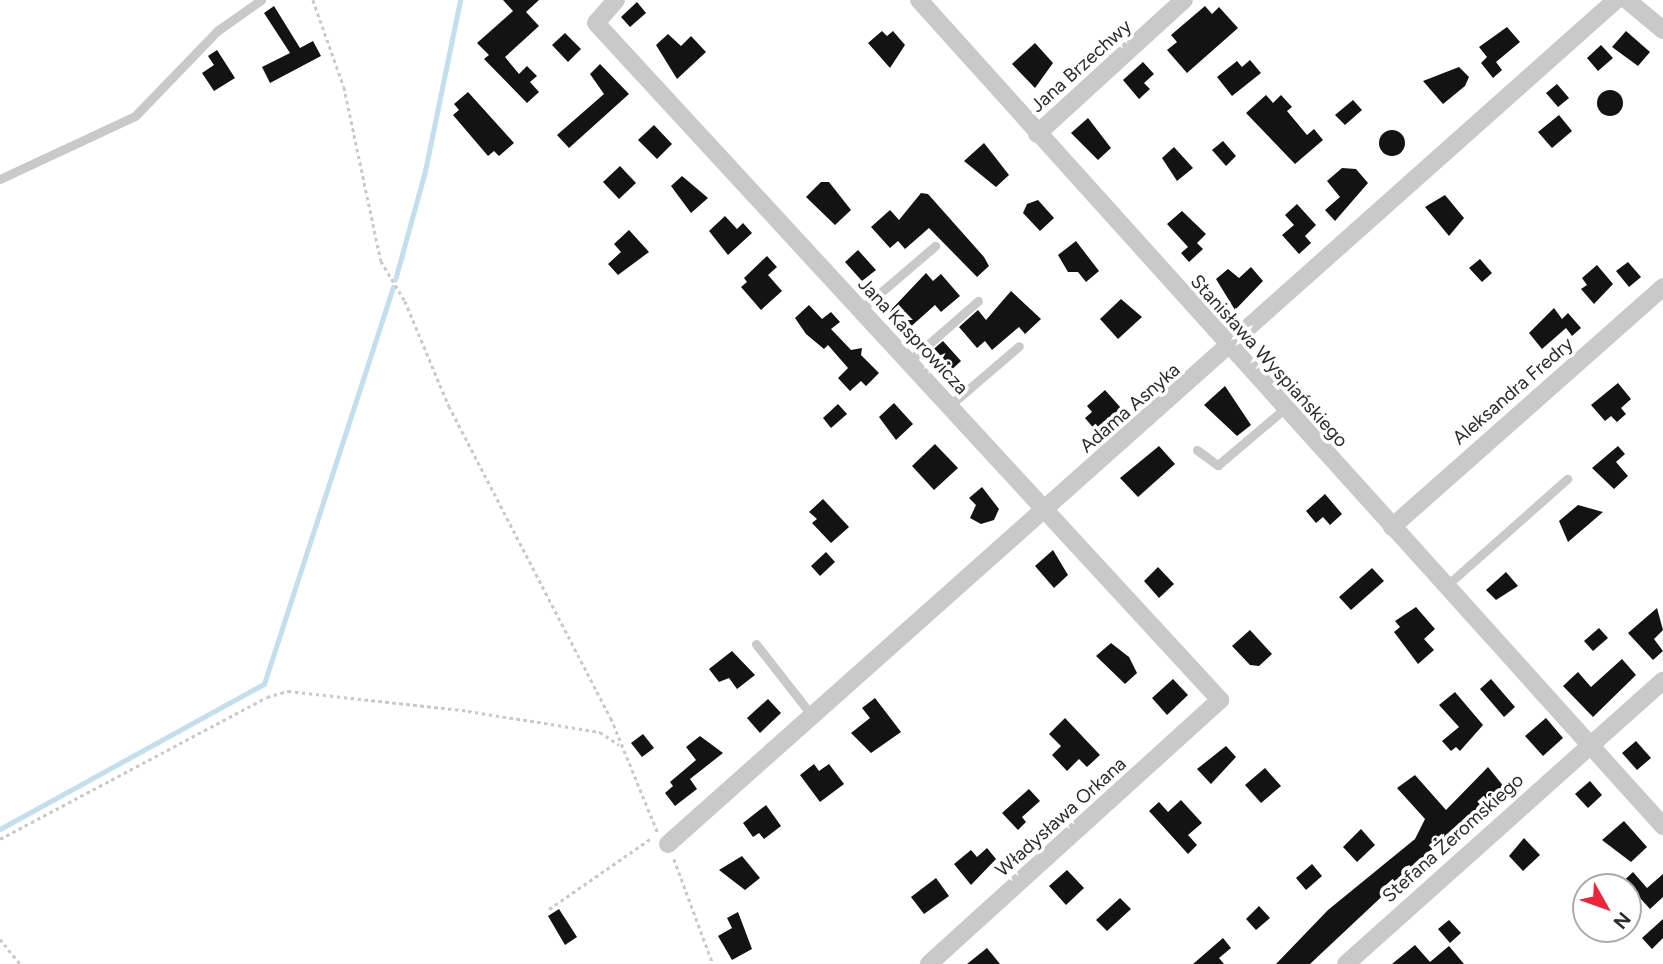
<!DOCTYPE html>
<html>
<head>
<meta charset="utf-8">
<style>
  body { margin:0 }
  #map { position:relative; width:1663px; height:964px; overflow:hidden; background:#fff; font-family:Figtree,sans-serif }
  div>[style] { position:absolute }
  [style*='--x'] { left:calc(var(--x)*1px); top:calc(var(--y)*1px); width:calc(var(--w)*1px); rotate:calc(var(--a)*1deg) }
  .stream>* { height:4.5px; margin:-2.25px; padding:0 2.25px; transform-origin:2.25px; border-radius:2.25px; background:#c3deed }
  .building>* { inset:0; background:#131313 }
  .round { border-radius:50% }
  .path>* { height:2.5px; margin-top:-1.25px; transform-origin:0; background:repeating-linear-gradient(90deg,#c9c9c9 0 3.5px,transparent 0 7px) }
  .service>* { height:9px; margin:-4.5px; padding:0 4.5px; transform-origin:4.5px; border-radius:4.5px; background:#c9c9c9 }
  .minor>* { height:18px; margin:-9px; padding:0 9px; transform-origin:9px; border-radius:9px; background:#c9c9c9 }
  span { translate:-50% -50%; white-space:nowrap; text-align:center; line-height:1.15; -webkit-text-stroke:7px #fff; paint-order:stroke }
  .street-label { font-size:19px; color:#2c2c2c }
  .north { position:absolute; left:1572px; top:873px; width:70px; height:70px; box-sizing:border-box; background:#fff; border:2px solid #ababab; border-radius:50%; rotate:130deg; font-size:19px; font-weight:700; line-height:28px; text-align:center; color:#2c2c2c }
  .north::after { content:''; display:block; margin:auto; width:24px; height:32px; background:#ef233b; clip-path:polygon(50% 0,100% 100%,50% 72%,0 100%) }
</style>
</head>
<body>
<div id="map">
  <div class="stream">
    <i style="--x:395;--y:280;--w:113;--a:-74.6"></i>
    <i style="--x:425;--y:171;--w:175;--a:-78.4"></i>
    <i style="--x:0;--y:829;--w:301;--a:-28.8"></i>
    <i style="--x:264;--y:684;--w:417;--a:-72"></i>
  </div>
  <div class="building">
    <i style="clip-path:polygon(503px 0,539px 0,526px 12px,539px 26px,505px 57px,519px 74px,527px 66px,537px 76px,530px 82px,539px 92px,527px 103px,484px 59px,489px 55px,477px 43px,513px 11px)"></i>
    <i style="clip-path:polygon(637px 2px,646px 13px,630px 27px,621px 17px)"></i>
    <i style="clip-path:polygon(274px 6px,300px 48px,313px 41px,321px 56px,270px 83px,262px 67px,290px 53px,264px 13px)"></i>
    <i style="clip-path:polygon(1205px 6px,1212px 14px,1219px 7px,1238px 28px,1187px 73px,1167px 50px,1177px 42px,1171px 35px)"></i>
    <i style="clip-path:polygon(1507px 27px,1520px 42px,1496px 62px,1502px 70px,1493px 78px,1481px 63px,1487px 57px,1479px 47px)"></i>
    <i style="clip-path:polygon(882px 31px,887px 36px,893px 31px,905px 45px,890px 68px,868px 43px)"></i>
    <i style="clip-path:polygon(1626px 31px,1650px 52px,1638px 66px,1612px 47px)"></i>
    <i style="clip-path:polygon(565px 33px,581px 49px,568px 62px,552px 45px)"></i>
    <i style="clip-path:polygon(668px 34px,681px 46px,691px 36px,706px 52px,677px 79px,656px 45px)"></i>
    <i style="clip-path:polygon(1035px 43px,1053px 63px,1035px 88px,1012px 64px)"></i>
    <i style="clip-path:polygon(1601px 45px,1613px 58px,1598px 71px,1587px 58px)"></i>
    <i style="clip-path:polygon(217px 50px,235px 78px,214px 91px,202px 73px,214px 65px,208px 56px)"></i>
    <i style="clip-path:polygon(1250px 60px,1261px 73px,1232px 96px,1217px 77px,1237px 61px,1242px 67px)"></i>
    <i style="clip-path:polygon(1143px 62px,1154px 74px,1144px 83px,1150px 89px,1139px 99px,1123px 80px)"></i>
    <i style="clip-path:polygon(600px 64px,629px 94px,569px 148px,557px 135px,604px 94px,590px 74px)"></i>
    <i style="clip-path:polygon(1459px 67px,1469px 77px,1465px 86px,1443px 104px,1423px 81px)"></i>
    <i style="clip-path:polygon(1557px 84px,1569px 98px,1558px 107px,1546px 93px)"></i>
    <i class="round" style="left:1597px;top:90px;width:26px;height:26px"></i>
    <i style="clip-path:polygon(468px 92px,514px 143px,499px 156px,494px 151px,488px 156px,453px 115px,459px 110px,454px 104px)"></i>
    <i style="clip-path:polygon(1266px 95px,1273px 103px,1281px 95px,1292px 107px,1287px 111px,1307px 135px,1314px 129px,1323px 140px,1295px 164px,1246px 113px)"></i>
    <i style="clip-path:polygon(1353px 100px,1362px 110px,1345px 125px,1335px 115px)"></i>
    <i style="clip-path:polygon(1559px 115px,1572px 131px,1552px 148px,1538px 132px)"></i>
    <i style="clip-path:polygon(1088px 118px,1111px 148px,1098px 160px,1071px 133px)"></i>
    <i style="clip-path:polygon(654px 125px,672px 144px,657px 159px,638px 140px)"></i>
    <i class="round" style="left:1379px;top:130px;width:26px;height:26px"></i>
    <i style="clip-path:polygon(1223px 141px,1236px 156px,1226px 166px,1212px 150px)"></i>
    <i style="clip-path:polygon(984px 143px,1009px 175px,996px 187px,964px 161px)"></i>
    <i style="clip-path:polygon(1174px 147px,1193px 168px,1177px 181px,1162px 158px)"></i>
    <i style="clip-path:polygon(620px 166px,636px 183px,619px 199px,603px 182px)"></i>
    <i style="clip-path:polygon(1342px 168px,1356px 169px,1368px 183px,1335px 221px,1325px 210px,1340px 197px,1327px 181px)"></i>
    <i style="clip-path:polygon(682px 176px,708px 198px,691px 213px,671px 186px)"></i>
    <i style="clip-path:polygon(821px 182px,829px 182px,851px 210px,835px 225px,806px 197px)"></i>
    <i style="clip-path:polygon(921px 193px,928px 194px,984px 257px,989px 266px,977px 277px,929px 228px,905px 249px,898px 241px,890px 248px,871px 227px,890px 210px,899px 220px)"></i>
    <i style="clip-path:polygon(1445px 195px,1464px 218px,1449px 236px,1425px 207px)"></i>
    <i style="clip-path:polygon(1038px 200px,1054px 218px,1040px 231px,1023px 213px,1027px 204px)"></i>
    <i style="clip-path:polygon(1297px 204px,1316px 225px,1305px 236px,1311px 243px,1299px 254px,1282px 235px,1294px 225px,1285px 215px)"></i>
    <i style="clip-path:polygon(1182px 211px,1206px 234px,1197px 243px,1203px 249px,1189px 262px,1181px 253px,1188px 247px,1167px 224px)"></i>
    <i style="clip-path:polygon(725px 216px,737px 229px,743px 223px,752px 233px,728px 255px,709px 231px)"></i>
    <i style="clip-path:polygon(629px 230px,649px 252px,618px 275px,608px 264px,621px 252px,614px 244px)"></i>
    <i style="clip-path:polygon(1076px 241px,1099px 271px,1086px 282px,1078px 272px,1068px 272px,1058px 255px)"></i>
    <i style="clip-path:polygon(858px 250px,876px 270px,862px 281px,845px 262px)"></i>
    <i style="clip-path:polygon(767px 256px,777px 267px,768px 275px,782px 291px,761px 310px,741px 287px,747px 282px,744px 278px)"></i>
    <i style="clip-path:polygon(1480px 259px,1492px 273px,1482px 282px,1469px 268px)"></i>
    <i style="clip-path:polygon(1628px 262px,1641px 277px,1629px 287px,1616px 271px)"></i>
    <i style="clip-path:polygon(1597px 265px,1613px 284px,1594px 304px,1581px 289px,1587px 285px,1582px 278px)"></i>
    <i style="clip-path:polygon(1251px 267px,1263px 281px,1235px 310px,1216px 279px,1228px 269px,1239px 278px)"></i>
    <i style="clip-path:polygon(926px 273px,933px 281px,941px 274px,960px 296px,941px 312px,935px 305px,907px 330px,890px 311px)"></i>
    <i style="clip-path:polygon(1011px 291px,1041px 319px,1025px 334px,1019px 327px,992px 350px,985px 341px,977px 348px,959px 327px,978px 310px,986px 320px)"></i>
    <i style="clip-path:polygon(1121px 299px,1142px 317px,1118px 339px,1100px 319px)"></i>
    <i style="clip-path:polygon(809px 305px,822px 319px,831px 312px,840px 322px,831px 329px,851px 350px,862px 348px,861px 355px,879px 373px,866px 386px,861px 381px,850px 391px,838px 378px,848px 368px,828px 345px,824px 349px,806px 334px,795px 318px)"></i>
    <i style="clip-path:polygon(1554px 308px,1562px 319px,1568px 313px,1581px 328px,1572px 336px,1566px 328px,1542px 349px,1529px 333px)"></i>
    <i style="clip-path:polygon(943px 341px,961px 361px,948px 373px,929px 353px)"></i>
    <i style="clip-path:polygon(1618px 383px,1631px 399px,1621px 408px,1626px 414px,1617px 422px,1611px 416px,1605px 421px,1591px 405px)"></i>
    <i style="clip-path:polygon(1225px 386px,1251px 425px,1237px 436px,1204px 405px)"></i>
    <i style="clip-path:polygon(1105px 390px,1121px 408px,1096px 431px,1085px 418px,1092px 412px,1087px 406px)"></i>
    <i style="clip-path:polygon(894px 403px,913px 424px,896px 440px,879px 417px)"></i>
    <i style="clip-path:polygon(838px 404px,847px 414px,831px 428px,823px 418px)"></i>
    <i style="clip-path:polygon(935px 444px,958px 468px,934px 490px,912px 466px)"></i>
    <i style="clip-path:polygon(1159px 446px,1175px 464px,1138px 497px,1120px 478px)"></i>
    <i style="clip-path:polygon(1618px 446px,1625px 454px,1616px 462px,1628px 476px,1614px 489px,1592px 468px)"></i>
    <i style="clip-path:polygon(982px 487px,999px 509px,994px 520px,981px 524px,970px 518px,976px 505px,969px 498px)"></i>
    <i style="clip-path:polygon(1325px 494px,1342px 514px,1330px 525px,1323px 517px,1316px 523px,1306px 511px)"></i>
    <i style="clip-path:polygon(823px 499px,849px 527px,831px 543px,812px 523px,817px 519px,809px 512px)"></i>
    <i style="clip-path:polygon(1578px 505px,1603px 512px,1568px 542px,1559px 521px)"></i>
    <i style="clip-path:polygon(1053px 550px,1068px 575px,1054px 588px,1035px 566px)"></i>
    <i style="clip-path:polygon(826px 552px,835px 562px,820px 576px,811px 566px)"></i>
    <i style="clip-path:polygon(1158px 567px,1174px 584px,1159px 598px,1144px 581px)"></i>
    <i style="clip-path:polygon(1372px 568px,1384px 581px,1351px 610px,1339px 597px)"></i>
    <i style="clip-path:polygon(1506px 572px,1518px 586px,1496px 600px,1486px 590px)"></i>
    <i style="clip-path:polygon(1416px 607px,1435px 629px,1424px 639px,1434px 650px,1418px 664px,1394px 632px,1400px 627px,1395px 621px)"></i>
    <i style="clip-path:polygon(1657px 608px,1663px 630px,1654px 639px,1663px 651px,1653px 660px,1628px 633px)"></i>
    <i style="clip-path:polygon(1599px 628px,1608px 638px,1593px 651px,1584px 641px)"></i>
    <i style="clip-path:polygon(1250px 630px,1272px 654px,1259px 666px,1250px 665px,1232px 646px)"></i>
    <i style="clip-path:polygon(1111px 643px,1129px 657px,1137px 673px,1125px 684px,1096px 656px)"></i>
    <i style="clip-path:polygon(732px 651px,755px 675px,737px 689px,729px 678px,719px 682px,709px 669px)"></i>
    <i style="clip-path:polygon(1622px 659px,1636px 675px,1593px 717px,1563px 686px,1578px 672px,1591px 687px)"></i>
    <i style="clip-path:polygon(1173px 679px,1188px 695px,1167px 715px,1152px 698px)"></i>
    <i style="clip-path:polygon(1491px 679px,1515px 707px,1504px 717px,1480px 689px)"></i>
    <i style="clip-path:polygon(1455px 692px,1483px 725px,1460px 751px,1456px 747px,1451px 751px,1442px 741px,1459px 727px,1439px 705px)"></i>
    <i style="clip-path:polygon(875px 698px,901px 732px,871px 753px,851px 733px,870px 718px,862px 708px)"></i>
    <i style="clip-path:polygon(768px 699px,781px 713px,760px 733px,747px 718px)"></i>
    <i style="clip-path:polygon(1065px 718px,1100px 755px,1087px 767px,1079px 759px,1067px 771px,1052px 755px,1061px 746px,1049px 734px)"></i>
    <i style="clip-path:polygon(1546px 718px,1563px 738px,1543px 756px,1525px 736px)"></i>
    <i style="clip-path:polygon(643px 734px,654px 748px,642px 757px,631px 743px)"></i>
    <i style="clip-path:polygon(700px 736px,723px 753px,690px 779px,697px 789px,675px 806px,665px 793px,673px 786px,670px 782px,696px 760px,686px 747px)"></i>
    <i style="clip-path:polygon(1636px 741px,1651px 758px,1637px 770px,1622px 753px)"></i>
    <i style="clip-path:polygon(1226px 746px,1236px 757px,1211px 784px,1197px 769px)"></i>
    <i style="clip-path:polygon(814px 764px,819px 771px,829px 764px,844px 784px,820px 802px,800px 775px)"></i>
    <i style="clip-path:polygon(1488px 767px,1509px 793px,1462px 829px,1458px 825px,1310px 964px,1276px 964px,1328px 910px,1415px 839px,1425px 819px,1397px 788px,1415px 775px,1446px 810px)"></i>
    <i style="clip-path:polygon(1265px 768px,1281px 786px,1261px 803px,1245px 785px)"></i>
    <i style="clip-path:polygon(1590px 781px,1602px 795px,1588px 808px,1575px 794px)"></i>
    <i style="clip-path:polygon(1029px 789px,1040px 801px,1022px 817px,1026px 822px,1018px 830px,1002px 813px)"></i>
    <i style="clip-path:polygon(1181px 800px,1202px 823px,1188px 835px,1197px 845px,1188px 854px,1149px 811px,1159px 802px,1168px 812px)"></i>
    <i style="clip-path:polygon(766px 805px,781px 826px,764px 839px,759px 833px,753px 837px,743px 823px)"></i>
    <i style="clip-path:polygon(1624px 821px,1647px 847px,1631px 862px,1602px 840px)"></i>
    <i style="clip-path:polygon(1361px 829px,1375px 845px,1357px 862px,1343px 847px)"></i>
    <i style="clip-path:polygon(1524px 838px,1540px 855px,1523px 871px,1509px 856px)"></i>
    <i style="clip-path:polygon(987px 848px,996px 859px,971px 885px,954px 864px,971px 850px,977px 857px)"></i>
    <i style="clip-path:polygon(742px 856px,760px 878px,745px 890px,719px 870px)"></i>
    <i style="clip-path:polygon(1312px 864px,1322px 876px,1306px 890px,1296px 878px)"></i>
    <i style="clip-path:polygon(1067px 870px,1084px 888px,1066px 905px,1049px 886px)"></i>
    <i style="clip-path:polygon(1633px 872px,1647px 888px,1663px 874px,1663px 897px,1650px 909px,1640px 898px,1628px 908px,1628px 887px,1617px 887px)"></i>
    <i style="clip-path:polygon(936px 878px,949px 896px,924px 914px,911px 897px)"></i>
    <i style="clip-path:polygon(1120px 898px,1131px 909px,1107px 931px,1096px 920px)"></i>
    <i style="clip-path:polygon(1259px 906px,1270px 918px,1256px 930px,1246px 919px)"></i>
    <i style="clip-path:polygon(559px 909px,577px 937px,565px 945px,548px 916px)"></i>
    <i style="clip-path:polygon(738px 912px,752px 949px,732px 960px,718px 936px,732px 928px,727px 918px)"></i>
    <i style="clip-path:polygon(1663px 919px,1663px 938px,1652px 949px,1642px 938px)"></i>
    <i style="clip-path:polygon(1449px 920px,1461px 933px,1450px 943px,1438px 929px)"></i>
    <i style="clip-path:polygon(1223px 938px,1231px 948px,1219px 958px,1224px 964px,1193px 964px)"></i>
    <i style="clip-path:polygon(1415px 945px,1430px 962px,1449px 946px,1464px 964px,1392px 964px)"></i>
    <i style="clip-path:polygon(987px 948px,1000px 964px,967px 964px)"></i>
  </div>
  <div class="path">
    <i style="--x:313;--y:0;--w:92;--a:70.4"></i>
    <i style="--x:344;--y:87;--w:178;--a:78"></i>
    <i style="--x:381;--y:261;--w:47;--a:59"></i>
    <i style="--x:405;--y:301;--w:114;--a:67.3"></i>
    <i style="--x:449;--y:406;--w:352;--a:62.6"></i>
    <i style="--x:611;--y:718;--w:124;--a:67.8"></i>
    <i style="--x:0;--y:839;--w:302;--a:-28"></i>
    <i style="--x:267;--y:697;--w:22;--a:-16"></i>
    <i style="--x:288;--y:691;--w:181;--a:6.3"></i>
    <i style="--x:468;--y:711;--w:134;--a:9"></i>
    <i style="--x:600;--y:732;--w:23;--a:34"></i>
    <i style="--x:674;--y:859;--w:112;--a:69.6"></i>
    <i style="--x:549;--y:909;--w:126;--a:-34.7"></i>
    <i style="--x:0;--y:939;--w:32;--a:51"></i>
  </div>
  <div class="service">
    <i style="--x:0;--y:179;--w:149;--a:-25"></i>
    <i style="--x:135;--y:116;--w:118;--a:-46"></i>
    <i style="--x:217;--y:31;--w:54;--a:-35.2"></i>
    <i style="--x:860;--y:310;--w:99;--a:-40.5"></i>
    <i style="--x:908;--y:362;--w:93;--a:-41.1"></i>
    <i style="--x:949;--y:406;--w:92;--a:-40.6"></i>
    <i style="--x:1197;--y:450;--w:26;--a:36"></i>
    <i style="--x:1218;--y:465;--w:87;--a:-40.3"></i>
    <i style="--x:1446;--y:586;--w:162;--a:-41.5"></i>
    <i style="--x:756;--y:644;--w:93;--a:52"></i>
  </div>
  <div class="minor">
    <i style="--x:616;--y:0;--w:30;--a:131"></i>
    <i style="--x:596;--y:23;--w:921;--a:47.33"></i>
    <i style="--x:1220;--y:700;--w:393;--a:137.8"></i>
    <i style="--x:919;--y:0;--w:1112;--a:47.99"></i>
    <i style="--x:1627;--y:0;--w:47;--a:39.8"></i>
    <i style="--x:1037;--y:134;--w:199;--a:-42.4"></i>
    <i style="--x:1392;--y:527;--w:362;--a:-41.5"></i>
    <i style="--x:668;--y:844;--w:1269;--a:-41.68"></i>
    <i style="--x:1346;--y:964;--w:425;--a:-41.8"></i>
  </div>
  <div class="street-label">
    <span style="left:1081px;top:66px;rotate:-42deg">Jana Brzechwy</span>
    <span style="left:913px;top:336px;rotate:47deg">Jana Kasprowicza</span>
    <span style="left:1269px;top:361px;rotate:48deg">Stanisława Wyspiańskiego</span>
    <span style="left:1513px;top:391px;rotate:-41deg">Aleksandra Fredry</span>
    <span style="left:1130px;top:408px;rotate:-41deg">Adama Asnyka</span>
    <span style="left:1061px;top:817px;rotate:-42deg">Władysława Orkana</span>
    <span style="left:1453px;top:838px;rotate:-42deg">Stefana Żeromskiego</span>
  </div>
  <div class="north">N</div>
</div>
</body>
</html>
